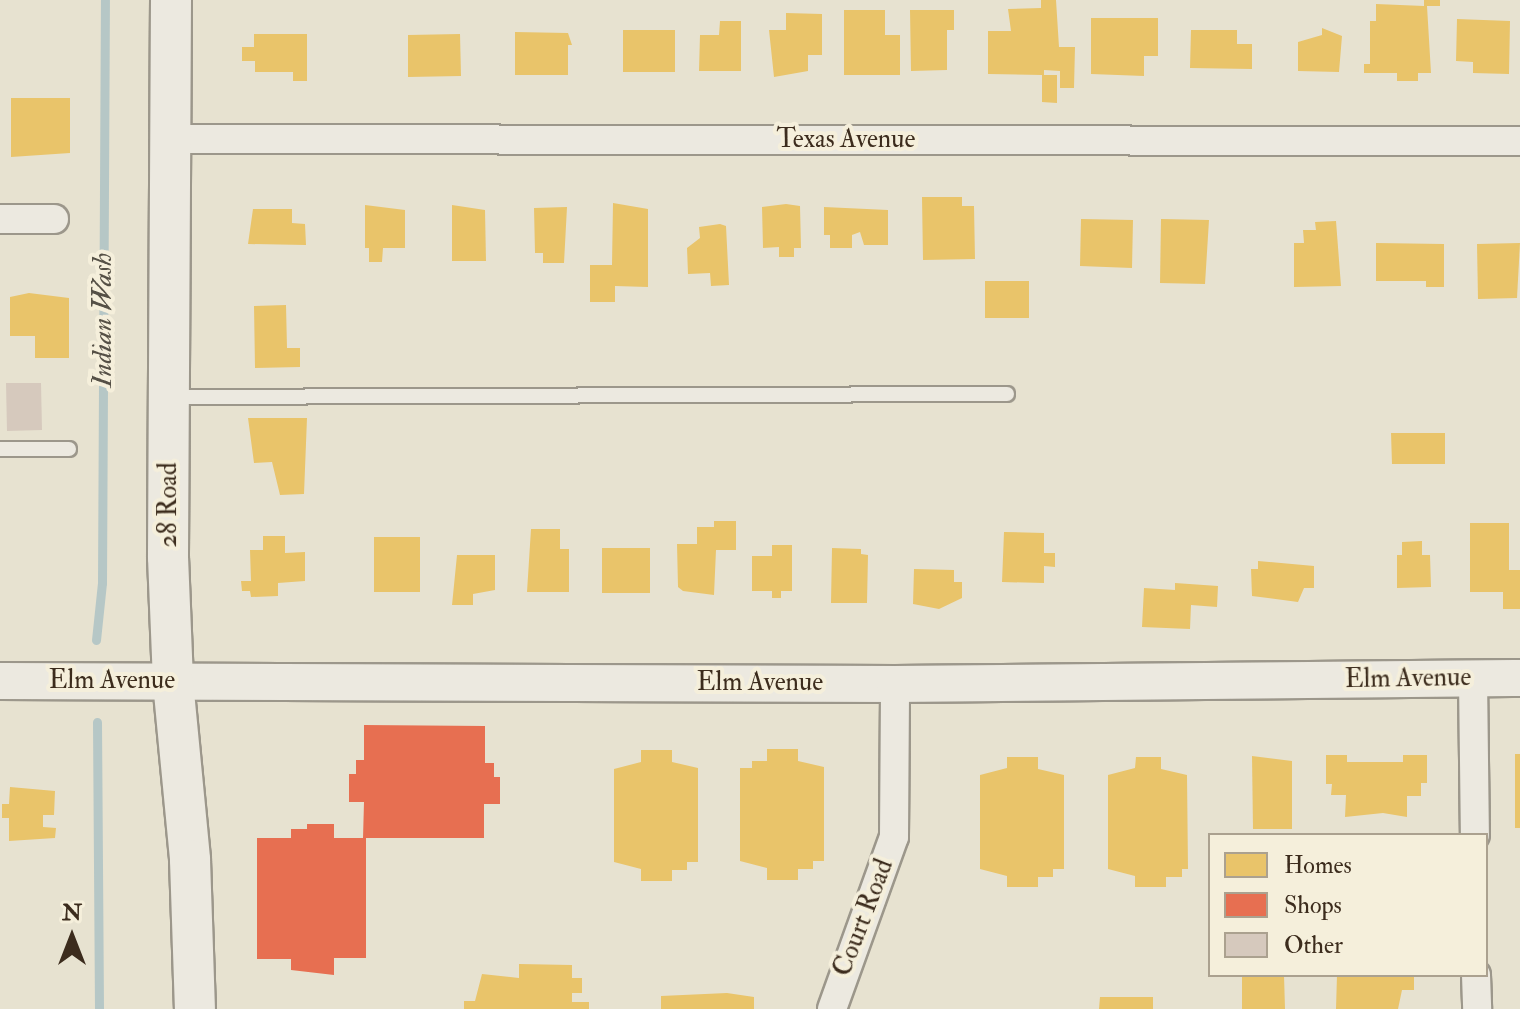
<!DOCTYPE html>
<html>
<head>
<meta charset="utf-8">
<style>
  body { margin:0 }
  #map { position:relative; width:1520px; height:1009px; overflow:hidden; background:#e7e2d0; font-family:"IM FELL Double Pica",serif }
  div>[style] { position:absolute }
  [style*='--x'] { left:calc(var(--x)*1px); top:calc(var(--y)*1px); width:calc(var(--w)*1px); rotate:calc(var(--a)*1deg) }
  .homes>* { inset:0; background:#e9c46a }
  .shops>* { inset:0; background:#e76f51 }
  .stream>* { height:9px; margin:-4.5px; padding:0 4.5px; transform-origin:4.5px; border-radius:4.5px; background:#b6c7c6 }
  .building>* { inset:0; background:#d6c9bd }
  .roads { filter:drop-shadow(2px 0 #9c978b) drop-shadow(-2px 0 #9c978b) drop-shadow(0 2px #9c978b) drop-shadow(0 -2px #9c978b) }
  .service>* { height:14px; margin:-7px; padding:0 7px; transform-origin:7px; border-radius:7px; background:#ece9e0 }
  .minor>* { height:28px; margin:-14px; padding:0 14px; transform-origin:14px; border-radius:14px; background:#ece9e0 }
  .tertiary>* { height:36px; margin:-18px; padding:0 18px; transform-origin:18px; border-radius:18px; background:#ece9e0 }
  .secondary>* { height:40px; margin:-20px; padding:0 20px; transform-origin:20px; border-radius:20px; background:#ece9e0 }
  span { translate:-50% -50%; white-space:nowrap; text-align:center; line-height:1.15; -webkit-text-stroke:8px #f5efdb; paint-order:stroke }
  .street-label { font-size:26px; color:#3c2c1d }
  .water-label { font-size:28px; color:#555046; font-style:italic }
  .legend { position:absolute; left:1208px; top:833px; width:280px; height:144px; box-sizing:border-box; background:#f5efdb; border:2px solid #aba18f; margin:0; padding:10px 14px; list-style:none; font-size:24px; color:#3c2c1d }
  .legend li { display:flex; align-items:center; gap:16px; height:40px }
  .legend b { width:40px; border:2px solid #aba18f }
  .north { position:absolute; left:32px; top:897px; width:80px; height:80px; -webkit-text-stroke:6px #f5efdb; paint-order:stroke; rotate:0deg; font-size:22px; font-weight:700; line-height:32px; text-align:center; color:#3c2c1d }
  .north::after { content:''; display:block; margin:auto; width:28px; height:36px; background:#3c2c1d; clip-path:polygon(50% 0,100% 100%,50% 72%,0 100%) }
</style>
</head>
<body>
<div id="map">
  <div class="homes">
    <i style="clip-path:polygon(1041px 0,1056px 0,1059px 47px,1075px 47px,1074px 88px,1060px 88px,1060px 71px,1044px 70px,1044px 75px,1057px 75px,1057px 103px,1042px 102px,1042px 75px,988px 74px,988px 31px,1011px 31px,1008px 9px,1041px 8px)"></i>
    <i style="clip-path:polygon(1424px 0,1440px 0,1440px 6px,1427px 6px,1431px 73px,1418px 73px,1418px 81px,1397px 81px,1397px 73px,1364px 73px,1364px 64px,1370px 64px,1370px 21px,1376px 21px,1376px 4px,1424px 6px)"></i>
    <i style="clip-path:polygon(844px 10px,885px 10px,885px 35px,900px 35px,900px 75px,844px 75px)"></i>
    <i style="clip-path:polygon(910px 10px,954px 10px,954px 30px,947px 30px,947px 70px,911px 71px)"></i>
    <i style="clip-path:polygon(786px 13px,822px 14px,822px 55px,808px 55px,808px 71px,774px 77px,769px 30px,786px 30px)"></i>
    <i style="clip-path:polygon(1091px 18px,1158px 18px,1158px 56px,1144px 56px,1144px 76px,1091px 74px)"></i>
    <i style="clip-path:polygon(1457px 19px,1510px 21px,1509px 74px,1473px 73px,1473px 62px,1456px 61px)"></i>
    <i style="clip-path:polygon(720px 21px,741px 21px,741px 71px,699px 71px,700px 35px,719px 35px)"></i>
    <i style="clip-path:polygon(1322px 28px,1342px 36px,1339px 72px,1298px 71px,1298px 42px,1322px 35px)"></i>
    <i style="clip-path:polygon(623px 30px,675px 30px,675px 72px,623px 72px)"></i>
    <i style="clip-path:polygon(1191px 30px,1237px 30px,1237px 44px,1252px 44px,1252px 69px,1190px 68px)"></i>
    <i style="clip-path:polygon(515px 32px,568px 33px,572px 45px,568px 45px,568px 75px,515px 75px)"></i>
    <i style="clip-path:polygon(254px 34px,307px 34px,307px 81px,293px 81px,293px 72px,255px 72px,255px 61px,242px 61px,242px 47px,254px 47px)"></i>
    <i style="clip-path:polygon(460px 34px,461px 76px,408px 77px,408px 35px)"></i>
    <i style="clip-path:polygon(11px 98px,70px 98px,70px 153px,11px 157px)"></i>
    <i style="clip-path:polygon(922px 197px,962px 197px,962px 206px,974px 206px,975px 259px,923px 260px)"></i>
    <i style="clip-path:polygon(613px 203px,648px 209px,648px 287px,615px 286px,615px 302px,590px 302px,590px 265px,612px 265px)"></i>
    <i style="clip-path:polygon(786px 204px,800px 206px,801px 248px,794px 248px,794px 257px,779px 257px,779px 247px,763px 248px,762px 207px)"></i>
    <i style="clip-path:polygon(365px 205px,405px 210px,405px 248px,383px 248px,382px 262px,369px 262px,369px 248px,365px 248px)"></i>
    <i style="clip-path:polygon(452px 205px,485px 210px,486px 261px,452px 261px)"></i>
    <i style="clip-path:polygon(567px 207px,564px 263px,543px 263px,543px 253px,535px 253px,534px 208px)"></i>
    <i style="clip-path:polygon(824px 207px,888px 210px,888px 245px,864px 245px,860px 232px,852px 235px,852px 248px,830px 248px,830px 235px,824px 235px)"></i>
    <i style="clip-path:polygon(253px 209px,292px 209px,292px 223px,305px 224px,306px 245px,248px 244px)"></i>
    <i style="clip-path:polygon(1081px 219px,1133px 220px,1132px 268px,1080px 266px)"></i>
    <i style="clip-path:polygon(1161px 219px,1209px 220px,1205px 284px,1160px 283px)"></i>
    <i style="clip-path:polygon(1336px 221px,1341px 286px,1294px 287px,1294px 243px,1304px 243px,1303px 230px,1316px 230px,1315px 222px)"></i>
    <i style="clip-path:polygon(720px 224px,726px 226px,729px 285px,711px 286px,710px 273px,688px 274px,687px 248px,700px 238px,699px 227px)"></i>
    <i style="clip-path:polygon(1376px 243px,1444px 244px,1444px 287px,1426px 287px,1426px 281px,1376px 281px)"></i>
    <i style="clip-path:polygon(1520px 243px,1517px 298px,1478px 299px,1477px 244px)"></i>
    <i style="clip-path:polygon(985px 281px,1029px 281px,1029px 318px,985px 318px)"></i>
    <i style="clip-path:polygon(29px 293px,69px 298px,69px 358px,35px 358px,35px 336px,10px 336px,10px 297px)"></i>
    <i style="clip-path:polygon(286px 305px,287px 348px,300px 348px,300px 367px,255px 368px,254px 306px)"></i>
    <i style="clip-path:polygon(248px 418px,307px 418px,304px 494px,280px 495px,272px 462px,254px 463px)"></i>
    <i style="clip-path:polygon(1391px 433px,1445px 433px,1445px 464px,1392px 464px)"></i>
    <i style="clip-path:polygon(714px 521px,736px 521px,736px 550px,716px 550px,714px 595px,683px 591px,678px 587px,677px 544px,697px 544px,697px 527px,714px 527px)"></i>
    <i style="clip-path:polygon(1470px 523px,1509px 523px,1509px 570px,1520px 570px,1520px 609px,1503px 609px,1503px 592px,1470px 592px)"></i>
    <i style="clip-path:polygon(531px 529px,560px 529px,560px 549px,569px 549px,569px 592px,527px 592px)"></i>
    <i style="clip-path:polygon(1004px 532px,1044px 533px,1044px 553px,1055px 553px,1055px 567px,1044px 566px,1044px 583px,1002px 582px)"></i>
    <i style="clip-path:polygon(263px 536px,285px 536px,285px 553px,305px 552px,305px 581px,278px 583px,278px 596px,251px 597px,250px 591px,242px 591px,241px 581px,251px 581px,250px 550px,263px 550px)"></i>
    <i style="clip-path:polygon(374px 537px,420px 537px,420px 592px,374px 592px)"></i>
    <i style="clip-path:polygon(1422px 541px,1422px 555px,1430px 555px,1431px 587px,1397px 588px,1397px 555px,1402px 555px,1402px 542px)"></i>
    <i style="clip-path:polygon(772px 545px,792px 545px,792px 591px,781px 591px,781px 598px,772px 598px,772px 591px,752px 591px,752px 556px,772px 556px)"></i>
    <i style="clip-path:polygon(602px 548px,650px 548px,650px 593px,602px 593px)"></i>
    <i style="clip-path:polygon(832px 548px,861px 549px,861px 554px,868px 555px,867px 603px,831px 603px)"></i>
    <i style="clip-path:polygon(457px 555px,495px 555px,495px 590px,473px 594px,473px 605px,452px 605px)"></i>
    <i style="clip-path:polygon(1258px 561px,1314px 566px,1314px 588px,1304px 588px,1298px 602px,1252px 596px,1251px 569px,1258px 569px)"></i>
    <i style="clip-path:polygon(914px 569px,954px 570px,954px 582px,962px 582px,962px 598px,939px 609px,913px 604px)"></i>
    <i style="clip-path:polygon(1175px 583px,1218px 586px,1217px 607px,1191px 605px,1190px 629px,1142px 627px,1144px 588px,1175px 590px)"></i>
    <i style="clip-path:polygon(767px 749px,798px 749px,798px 761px,824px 767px,824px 861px,813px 861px,813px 869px,798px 869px,798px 880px,767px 880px,767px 868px,740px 861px,740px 768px,752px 768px,752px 761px,767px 761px)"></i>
    <i style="clip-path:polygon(641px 750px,672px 750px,672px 762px,698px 768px,698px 862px,687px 862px,687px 870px,672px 870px,672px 881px,641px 881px,641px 869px,614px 862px,614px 769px,641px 762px)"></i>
    <i style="clip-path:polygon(1515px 754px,1520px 754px,1520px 828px,1515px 828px)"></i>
    <i style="clip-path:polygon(1326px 755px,1347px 755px,1347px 762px,1403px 762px,1403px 755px,1427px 755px,1427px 783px,1421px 783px,1421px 796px,1407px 796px,1407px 817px,1383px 813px,1345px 817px,1346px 795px,1331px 795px,1332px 784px,1326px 784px)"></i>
    <i style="clip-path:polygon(1252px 756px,1292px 761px,1292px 829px,1253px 829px)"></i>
    <i style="clip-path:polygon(1007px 757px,1038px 757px,1038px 769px,1064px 775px,1064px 869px,1053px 869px,1053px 877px,1038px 877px,1038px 887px,1007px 887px,1007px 876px,980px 869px,980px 775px,1007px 768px)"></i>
    <i style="clip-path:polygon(1136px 757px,1161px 757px,1161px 769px,1187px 775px,1188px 869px,1182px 869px,1182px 877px,1166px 877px,1166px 887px,1135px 887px,1135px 876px,1108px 869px,1108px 775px,1135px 768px)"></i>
    <i style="clip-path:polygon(10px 787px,55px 791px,54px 815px,43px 815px,43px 827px,56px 828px,55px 838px,9px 841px,9px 818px,2px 818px,2px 804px,9px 804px)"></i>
    <i style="clip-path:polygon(519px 964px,572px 965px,572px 978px,582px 978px,582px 993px,572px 993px,572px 1002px,589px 1002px,589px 1009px,464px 1009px,464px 1001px,475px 1001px,482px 974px,519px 978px)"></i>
    <i style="clip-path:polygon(1242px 975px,1284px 975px,1285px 1009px,1242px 1009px)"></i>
    <i style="clip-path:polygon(1337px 975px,1414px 975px,1414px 990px,1402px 990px,1398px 1009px,1336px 1009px)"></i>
    <i style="clip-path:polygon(727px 993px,754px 997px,754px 1009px,661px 1009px,661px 996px)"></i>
    <i style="clip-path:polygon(1100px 997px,1153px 997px,1153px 1009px,1099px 1009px)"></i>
  </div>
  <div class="shops">
    <i style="clip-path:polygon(364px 725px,485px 726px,485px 763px,494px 763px,494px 777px,500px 777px,500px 804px,484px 804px,484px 838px,363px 838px,364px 802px,349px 802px,349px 774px,356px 774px,356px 760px,364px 760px)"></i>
    <i style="clip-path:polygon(307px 824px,334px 824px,334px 838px,366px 838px,366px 958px,334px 958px,334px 975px,291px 970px,291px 959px,257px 959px,257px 838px,291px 838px,291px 829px,307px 829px)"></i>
  </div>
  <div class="stream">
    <i style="--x:96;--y:640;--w:57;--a:-84"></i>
    <i style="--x:102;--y:583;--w:583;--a:-89.71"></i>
    <i style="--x:97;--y:722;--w:287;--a:89.6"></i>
  </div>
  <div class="building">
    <i style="clip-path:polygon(6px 383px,41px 383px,42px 430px,7px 431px)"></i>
  </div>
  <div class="roads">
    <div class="service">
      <i style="--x:172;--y:397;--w:835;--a:-0.21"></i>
      <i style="--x:0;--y:449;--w:69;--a:0"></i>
    </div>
    <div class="minor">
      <i style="--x:172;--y:139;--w:1348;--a:0.09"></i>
      <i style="--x:0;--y:219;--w:54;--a:0"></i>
      <i style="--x:1473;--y:678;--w:157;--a:89.3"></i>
      <i style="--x:1476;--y:975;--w:34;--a:88"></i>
      <i style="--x:832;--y:1009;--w:183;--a:-70.2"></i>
      <i style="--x:894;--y:837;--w:153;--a:-89.6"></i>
    </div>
    <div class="tertiary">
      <i style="--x:0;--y:681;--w:895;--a:0.19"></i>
      <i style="--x:895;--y:684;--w:625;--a:-0.55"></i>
    </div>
    <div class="secondary">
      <i style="--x:171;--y:0;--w:557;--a:90.31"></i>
      <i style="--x:168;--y:557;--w:125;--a:87.7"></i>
      <i style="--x:173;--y:682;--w:179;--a:84.5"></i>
      <i style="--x:190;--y:860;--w:149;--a:88.1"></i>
    </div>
  </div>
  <div class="street-label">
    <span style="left:846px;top:140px">Texas Avenue</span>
    <span style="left:169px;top:505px;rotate:-90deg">28 Road</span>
    <span style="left:1408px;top:679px;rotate:-1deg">Elm Avenue</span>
    <span style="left:112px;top:681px">Elm Avenue</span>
    <span style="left:760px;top:683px">Elm Avenue</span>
    <span style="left:864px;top:918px;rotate:-69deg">Court Road</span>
  </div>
  <div class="water-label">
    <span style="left:103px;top:320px;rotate:-90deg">Indian Wash</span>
  </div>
  <ul class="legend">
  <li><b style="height:22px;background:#e9c46a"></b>Homes</li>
  <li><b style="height:22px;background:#e76f51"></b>Shops</li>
  <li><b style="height:22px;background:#d6c9bd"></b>Other</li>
  </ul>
  <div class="north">N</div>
</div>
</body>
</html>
